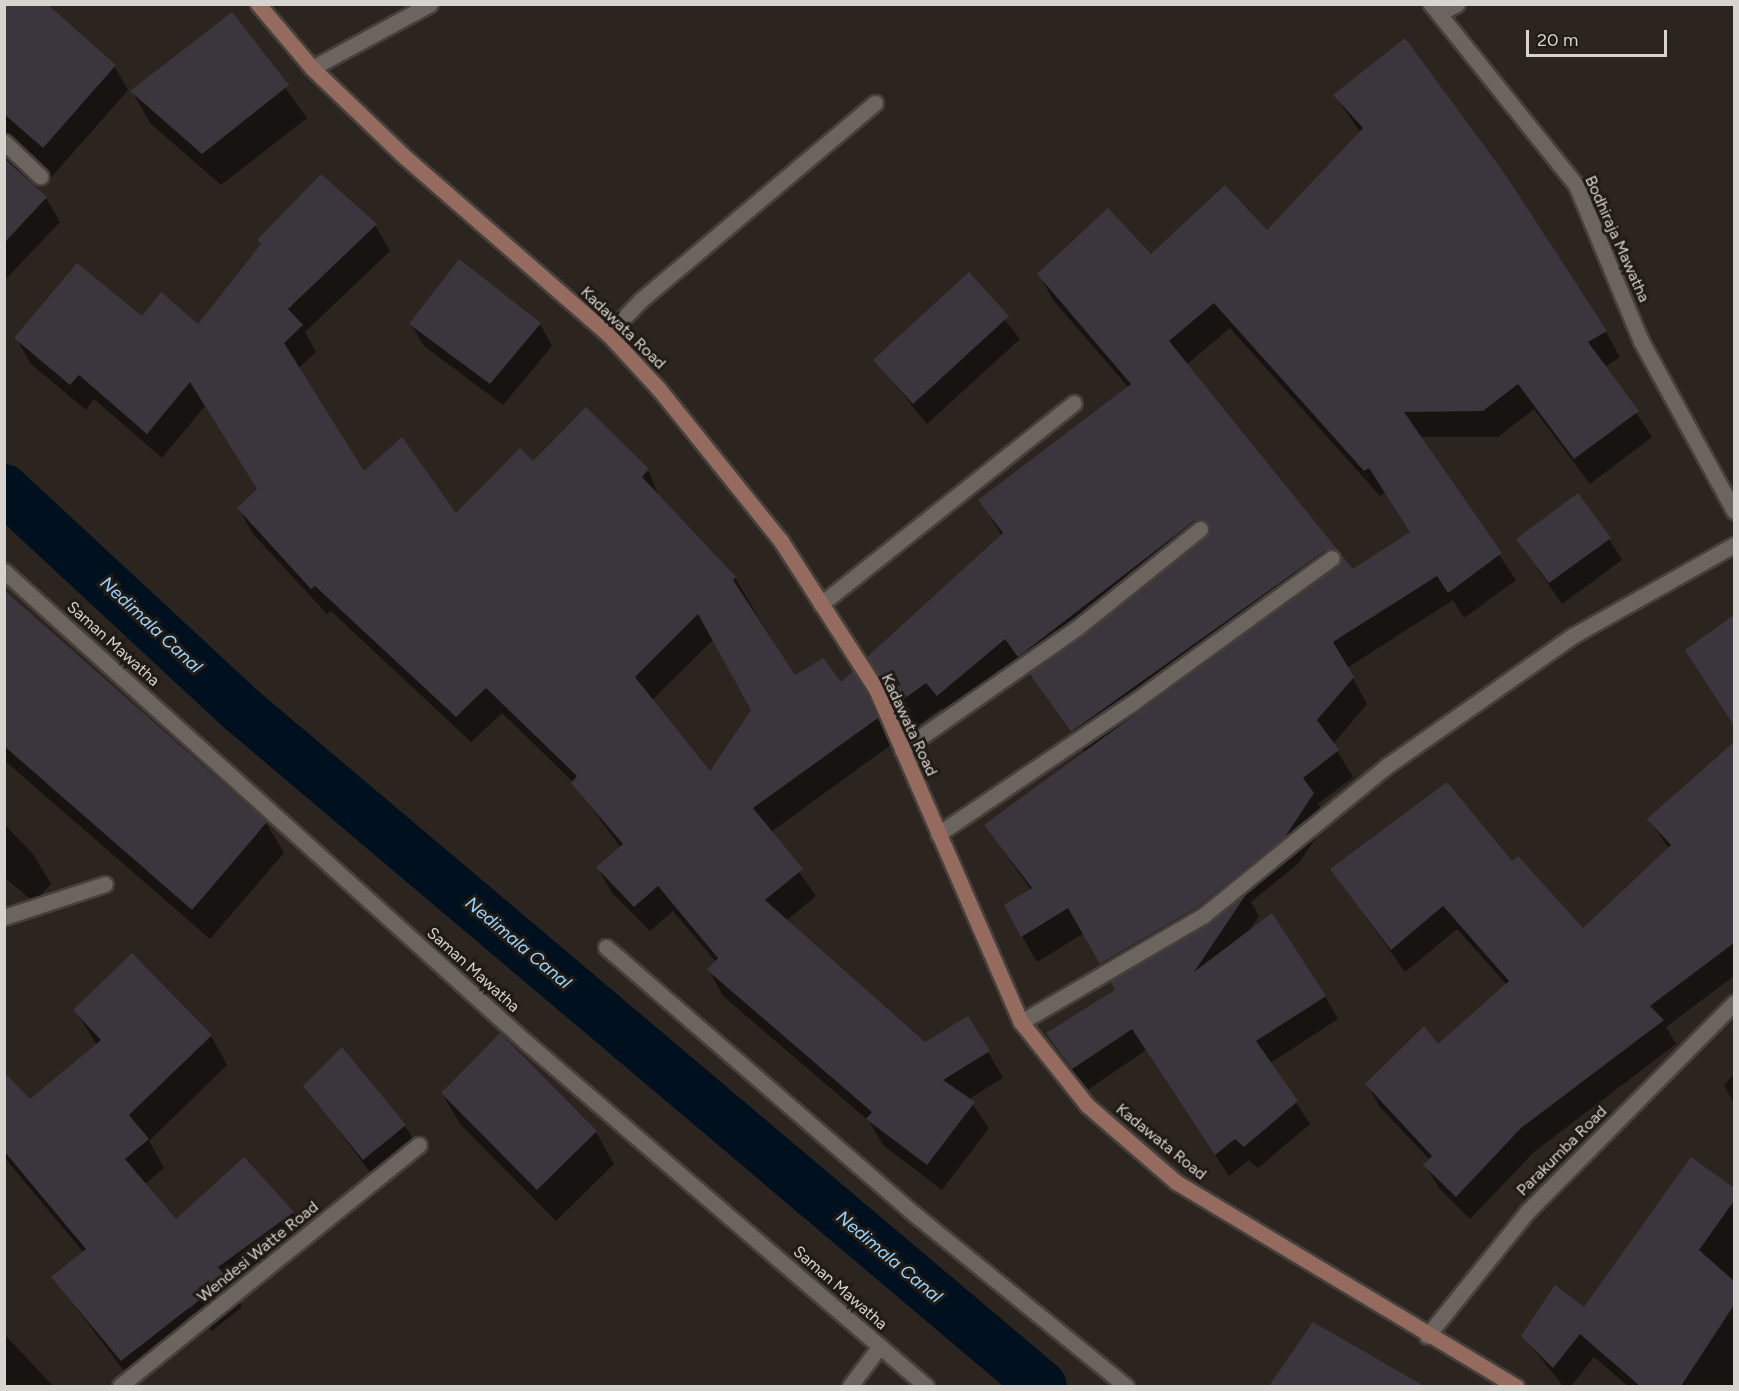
<!DOCTYPE html>
<html>
<head>
<meta charset="utf-8">
<style>
  body { margin:0 }
  #map { position:relative; width:1739px; height:1391px; overflow:hidden; background:#2b241f; font-family:Figtree,sans-serif }
  div>[style] { position:absolute }
  [style*='--x'] { left:calc(var(--x)*1px); top:calc(var(--y)*1px); width:calc(var(--w)*1px); rotate:calc(var(--a)*1deg) }
  .shadow>* { inset:0; background:#0007 }
  .canal>* { height:50px; margin:-25px; padding:0 25px; transform-origin:25px; border-radius:25px; background:#00101f }
  .building>* { inset:0; background:#3b363d }
  .roads { filter:drop-shadow(2px 0 #46403c) drop-shadow(-2px 0 #46403c) drop-shadow(0 2px #46403c) drop-shadow(0 -2px #46403c) }
  .street>* { height:15px; margin:-7.5px; padding:0 7.5px; transform-origin:7.5px; border-radius:7.5px; background:#6c645e }
  .secondary>* { height:15px; margin:-7.5px; padding:0 7.5px; transform-origin:7.5px; border-radius:7.5px; background:#966b5f }
  span { translate:-50% -50%; white-space:nowrap; text-align:center; line-height:1.15; -webkit-text-stroke:6px #211b16; paint-order:stroke }
  .street-label { font-size:16px; color:#d7d3cf }
  .water-label { font-size:18px; color:#9bd4ff; font-style:italic }
  .frame { position:absolute; inset:0; border:6px solid #d7d3cf; pointer-events:none }
  .scale { position:absolute; left:1526px; top:30px; width:141px; height:27px; box-sizing:border-box; border:3px solid #d7d3cf; border-top:0; padding-left:8px; font-size:18px; line-height:21px; white-space:nowrap; color:#d7d3cf; -webkit-text-stroke:4px #211b16; paint-order:stroke }
</style>
</head>
<body>
<div id="map">
  <div class="shadow">
    <i style="clip-path:polygon(4px 4px,114px 66px,128px 90px,49px 180px,25px 158px,9px 159px,46px 198px,60px 222px,4px 281px)"></i>
    <i style="clip-path:polygon(231px 14px,307px 118px,221px 185px,150px 123px,132px 91px)"></i>
    <i style="clip-path:polygon(evenodd,1335px 96px,1606px 332px,1620px 357px,1605px 367px,1652px 437px,1590px 484px,1534px 409px,1498px 437px,1420px 437px,1516px 580px,1464px 618px,1453px 600px,1347px 668px,1367px 704px,1333px 744px,1353px 777px,1318px 804px,1328px 820px,1299px 863px,1251px 902px,1259px 916px,1248px 932px,1325px 996px,1338px 1019px,1270px 1063px,1310px 1124px,1258px 1168px,1249px 1160px,1229px 1176px,1146px 1050px,1086px 1091px,1048px 1034px,1117px 990px,1084px 933px,1037px 962px,1022px 936px,1031px 890px,986px 826px,1085px 753px,1035px 681px,1021px 664px,952px 721px,942px 708px,910px 731px,869px 658px,1002px 536px,980px 500px,1129px 388px,1053px 300px,1039px 274px,1267px 232px,1361px 133px,1335px 96px,1230px 328px,1380px 496px,1385px 492px,1411px 533px,1353px 571px,1186px 365px,1230px 328px)"></i>
    <i style="clip-path:polygon(evenodd,375px 225px,390px 251px,305px 332px,316px 352px,298px 369px,364px 473px,456px 515px,533px 463px,586px 409px,648px 470px,660px 499px,735px 578px,794px 677px,866px 694px,892px 744px,771px 832px,816px 896px,786px 921px,925px 1044px,968px 1018px,1003px 1078px,969px 1099px,989px 1128px,942px 1190px,883px 1145px,869px 1121px,723px 996px,709px 970px,716px 962px,673px 911px,650px 931px,612px 893px,598px 868px,621px 848px,573px 782px,502px 713px,471px 742px,331px 611px,327px 614px,253px 534px,239px 509px,258px 490px,205px 406px,162px 458px,94px 399px,86px 410px,31px 364px,16px 338px,142px 318px,198px 326px,375px 225px,714px 639px,753px 710px,710px 773px,652px 700px,714px 639px)"></i>
    <i style="clip-path:polygon(969px 275px,1020px 339px,927px 424px,875px 360px)"></i>
    <i style="clip-path:polygon(411px 324px,540px 324px,552px 346px,503px 405px,424px 346px)"></i>
    <i style="clip-path:polygon(1609px 539px,1622px 560px,1562px 604px,1518px 540px)"></i>
    <i style="clip-path:polygon(4px 600px,19px 606px,266px 823px,284px 853px,210px 939px,4px 760px)"></i>
    <i style="clip-path:polygon(1734px 617px,1734px 726px,1687px 651px)"></i>
    <i style="clip-path:polygon(1734px 744px,1734px 976px,1666px 1027px,1676px 1044px,1534px 1152px,1470px 1219px,1439px 1188px,1425px 1165px,1430px 1160px,1380px 1107px,1367px 1084px,1438px 1046px,1507px 985px,1457px 929px,1405px 972px,1332px 869px,1512px 864px,1582px 931px,1669px 849px,1649px 819px)"></i>
    <i style="clip-path:polygon(4px 824px,33px 854px,51px 884px,34px 902px,4px 877px)"></i>
    <i style="clip-path:polygon(evenodd,132px 955px,211px 1036px,227px 1065px,149px 1141px,164px 1168px,145px 1184px,176px 1221px,293px 1213px,309px 1241px,235px 1295px,242px 1307px,212px 1331px,193px 1314px,127px 1375px,53px 1277px,84px 1253px,4px 1157px,4px 1074px,30px 1101px,97px 1045px,75px 1010px,132px 955px,226px 1276px,226px 1280px,189px 1309px,187px 1307px,226px 1276px)"></i>
    <i style="clip-path:polygon(1734px 1074px,1734px 1103px,1724px 1085px)"></i>
    <i style="clip-path:polygon(305px 1086px,405px 1126px,418px 1147px,376px 1180px)"></i>
    <i style="clip-path:polygon(442px 1094px,596px 1132px,614px 1164px,556px 1221px,461px 1125px)"></i>
    <i style="clip-path:polygon(1692px 1159px,1734px 1190px,1734px 1386px,1628px 1386px,1594px 1357px,1571px 1386px,1563px 1386px,1523px 1336px,1584px 1309px)"></i>
    <i style="clip-path:polygon(1314px 1324px,1421px 1386px,1276px 1386px)"></i>
    <i style="clip-path:polygon(4px 1334px,53px 1386px,4px 1386px)"></i>
  </div>
  <div class="canal">
    <i style="--x:4;--y:489;--w:325;--a:42.9"></i>
    <i style="--x:242;--y:710;--w:1047;--a:40.2"></i>
  </div>
  <div class="building">
    <i style="clip-path:polygon(4px 4px,47px 4px,116px 65px,43px 148px,4px 114px)"></i>
    <i style="clip-path:polygon(232px 12px,289px 85px,202px 154px,130px 91px)"></i>
    <i style="clip-path:polygon(evenodd,1405px 38px,1505px 174px,1607px 331px,1588px 342px,1639px 411px,1574px 459px,1518px 384px,1483px 411px,1404px 412px,1502px 553px,1448px 593px,1437px 576px,1333px 642px,1354px 677px,1317px 720px,1339px 750px,1303px 778px,1314px 793px,1285px 837px,1198px 907px,1100px 964px,1068px 908px,1021px 937px,1004px 905px,1032px 888px,984px 825px,1338px 566px,1340px 553px,1326px 550px,1071px 732px,1029px 673px,1206px 537px,1210px 528px,1204px 520px,1194px 521px,1018px 657px,1005px 639px,937px 696px,926px 683px,894px 706px,867px 657px,1003px 533px,978px 500px,1131px 384px,1037px 274px,1108px 208px,1151px 254px,1225px 185px,1267px 230px,1363px 128px,1333px 95px,1405px 38px,1214px 303px,1364px 471px,1369px 468px,1410px 532px,1353px 569px,1169px 341px,1214px 303px)"></i>
    <i style="clip-path:polygon(4px 158px,47px 197px,4px 243px)"></i>
    <i style="clip-path:polygon(evenodd,321px 174px,377px 224px,288px 309px,303px 325px,284px 343px,364px 471px,402px 437px,456px 513px,520px 448px,533px 461px,586px 407px,649px 469px,642px 477px,736px 577px,733px 580px,795px 675px,823px 658px,841px 682px,853px 671px,867px 694px,878px 718px,753px 808px,803px 869px,765px 900px,925px 1042px,968px 1016px,990px 1051px,943px 1080px,975px 1102px,927px 1165px,866px 1119px,872px 1112px,707px 970px,718px 958px,658px 886px,634px 907px,596px 867px,623px 844px,571px 783px,577px 776px,486px 688px,456px 717px,315px 586px,311px 589px,237px 508px,257px 489px,190px 382px,147px 434px,79px 375px,70px 385px,14px 338px,77px 263px,142px 316px,161px 292px,198px 324px,261px 244px,257px 240px,321px 174px,698px 614px,751px 710px,710px 771px,635px 677px,698px 614px)"></i>
    <i style="clip-path:polygon(459px 259px,541px 323px,490px 384px,409px 324px)"></i>
    <i style="clip-path:polygon(969px 272px,1009px 316px,913px 404px,873px 360px)"></i>
    <i style="clip-path:polygon(1578px 493px,1611px 538px,1549px 583px,1516px 539px)"></i>
    <i style="clip-path:polygon(4px 590px,267px 822px,192px 910px,4px 746px)"></i>
    <i style="clip-path:polygon(1734px 615px,1734px 726px,1685px 650px)"></i>
    <i style="clip-path:polygon(1734px 742px,1734px 943px,1650px 1006px,1664px 1020px,1521px 1128px,1456px 1197px,1423px 1165px,1432px 1156px,1365px 1084px,1424px 1026px,1438px 1044px,1509px 981px,1443px 906px,1391px 950px,1330px 869px,1447px 782px,1512px 861px,1518px 856px,1583px 928px,1671px 845px,1647px 819px)"></i>
    <i style="clip-path:polygon(1247px 893px,1194px 972px,1272px 913px,1326px 996px,1256px 1041px,1298px 1101px,1244px 1147px,1235px 1139px,1215px 1155px,1132px 1029px,1072px 1069px,1046px 1033px,1115px 990px,1110px 981px,1209px 923px)"></i>
    <i style="clip-path:polygon(132px 953px,212px 1035px,129px 1115px,149px 1139px,125px 1159px,176px 1219px,244px 1157px,294px 1212px,218px 1267px,227px 1278px,121px 1361px,51px 1277px,86px 1249px,4px 1151px,4px 1072px,30px 1099px,101px 1040px,73px 1010px)"></i>
    <i style="clip-path:polygon(500px 1033px,597px 1131px,537px 1190px,441px 1093px)"></i>
    <i style="clip-path:polygon(342px 1047px,406px 1125px,363px 1160px,303px 1086px)"></i>
    <i style="clip-path:polygon(1691px 1157px,1734px 1188px,1734px 1201px,1699px 1250px,1734px 1281px,1734px 1305px,1681px 1386px,1640px 1386px,1580px 1334px,1553px 1368px,1521px 1336px,1555px 1285px,1584px 1307px)"></i>
    <i style="clip-path:polygon(1313px 1322px,1424px 1386px,1269px 1386px)"></i>
  </div>
  <div class="roads">
    <div class="street">
      <i style="--x:1431;--y:4;--w:232;--a:51.3"></i>
      <i style="--x:1576;--y:185;--w:169;--a:67.4"></i>
      <i style="--x:1641;--y:341;--w:194;--a:61.3"></i>
      <i style="--x:1440;--y:13;--w:19;--a:-28"></i>
      <i style="--x:312;--y:68;--w:134;--a:-28.5"></i>
      <i style="--x:4;--y:142;--w:50;--a:43.4"></i>
      <i style="--x:608;--y:334;--w:47;--a:-45.9"></i>
      <i style="--x:641;--y:300;--w:306;--a:-40.1"></i>
      <i style="--x:4;--y:571;--w:703;--a:42.06"></i>
      <i style="--x:526;--y:1042;--w:528;--a:40.7"></i>
      <i style="--x:821;--y:604;--w:323;--a:-38.5"></i>
      <i style="--x:902;--y:750;--w:213;--a:-34.9"></i>
      <i style="--x:1077;--y:628;--w:158;--a:-38.8"></i>
      <i style="--x:938;--y:834;--w:233;--a:-34"></i>
      <i style="--x:1131;--y:704;--w:248;--a:-36"></i>
      <i style="--x:4;--y:917;--w:106;--a:-18.1"></i>
      <i style="--x:606;--y:947;--w:413;--a:40.9"></i>
      <i style="--x:918;--y:1217;--w:268;--a:39.1"></i>
      <i style="--x:1021;--y:1022;--w:212;--a:-30.3"></i>
      <i style="--x:1204;--y:915;--w:237;--a:-39.2"></i>
      <i style="--x:1388;--y:765;--w:227;--a:-35"></i>
      <i style="--x:1574;--y:635;--w:184;--a:-29.4"></i>
      <i style="--x:1427;--y:1336;--w:161;--a:-51.1"></i>
      <i style="--x:1528;--y:1211;--w:293;--a:-45.3"></i>
      <i style="--x:120;--y:1386;--w:384;--a:-38.9"></i>
      <i style="--x:850;--y:1386;--w:50;--a:-53.1"></i>
    </div>
    <div class="secondary">
      <i style="--x:258;--y:4;--w:84;--a:49.8"></i>
      <i style="--x:312;--y:68;--w:130;--a:43.8"></i>
      <i style="--x:406;--y:158;--w:268;--a:41.1"></i>
      <i style="--x:608;--y:334;--w:74;--a:47.2"></i>
      <i style="--x:658;--y:388;--w:196;--a:51.2"></i>
      <i style="--x:781;--y:541;--w:176;--a:57.3"></i>
      <i style="--x:876;--y:689;--w:363;--a:66.5"></i>
      <i style="--x:1021;--y:1022;--w:106;--a:51.5"></i>
      <i style="--x:1087;--y:1105;--w:118;--a:40.9"></i>
      <i style="--x:1176;--y:1182;--w:397;--a:31"></i>
    </div>
  </div>
  <div class="street-label">
    <span style="left:1617px;top:239px;rotate:66deg">Bodhiraja Mawatha</span>
    <span style="left:623px;top:328px;rotate:44deg">Kadawata Road</span>
    <span style="left:113px;top:644px;rotate:42deg">Saman Mawatha</span>
    <span style="left:909px;top:725px;rotate:65deg">Kadawata Road</span>
    <span style="left:473px;top:970px;rotate:42deg">Saman Mawatha</span>
    <span style="left:1161px;top:1142px;rotate:39deg">Kadawata Road</span>
    <span style="left:1562px;top:1151px;rotate:-45deg">Parakumba Road</span>
    <span style="left:258px;top:1252px;rotate:-39deg">Wendesi Watte Road</span>
    <span style="left:840px;top:1288px;rotate:41deg">Saman Mawatha</span>
  </div>
  <div class="water-label">
    <span style="left:151px;top:625px;rotate:43deg">Nedimala Canal</span>
    <span style="left:518px;top:943px;rotate:40deg">Nedimala Canal</span>
    <span style="left:889px;top:1257px;rotate:40deg">Nedimala Canal</span>
  </div>
  <div class="frame"></div>
  <div class="scale">20 m</div>
</div>
</body>
</html>
